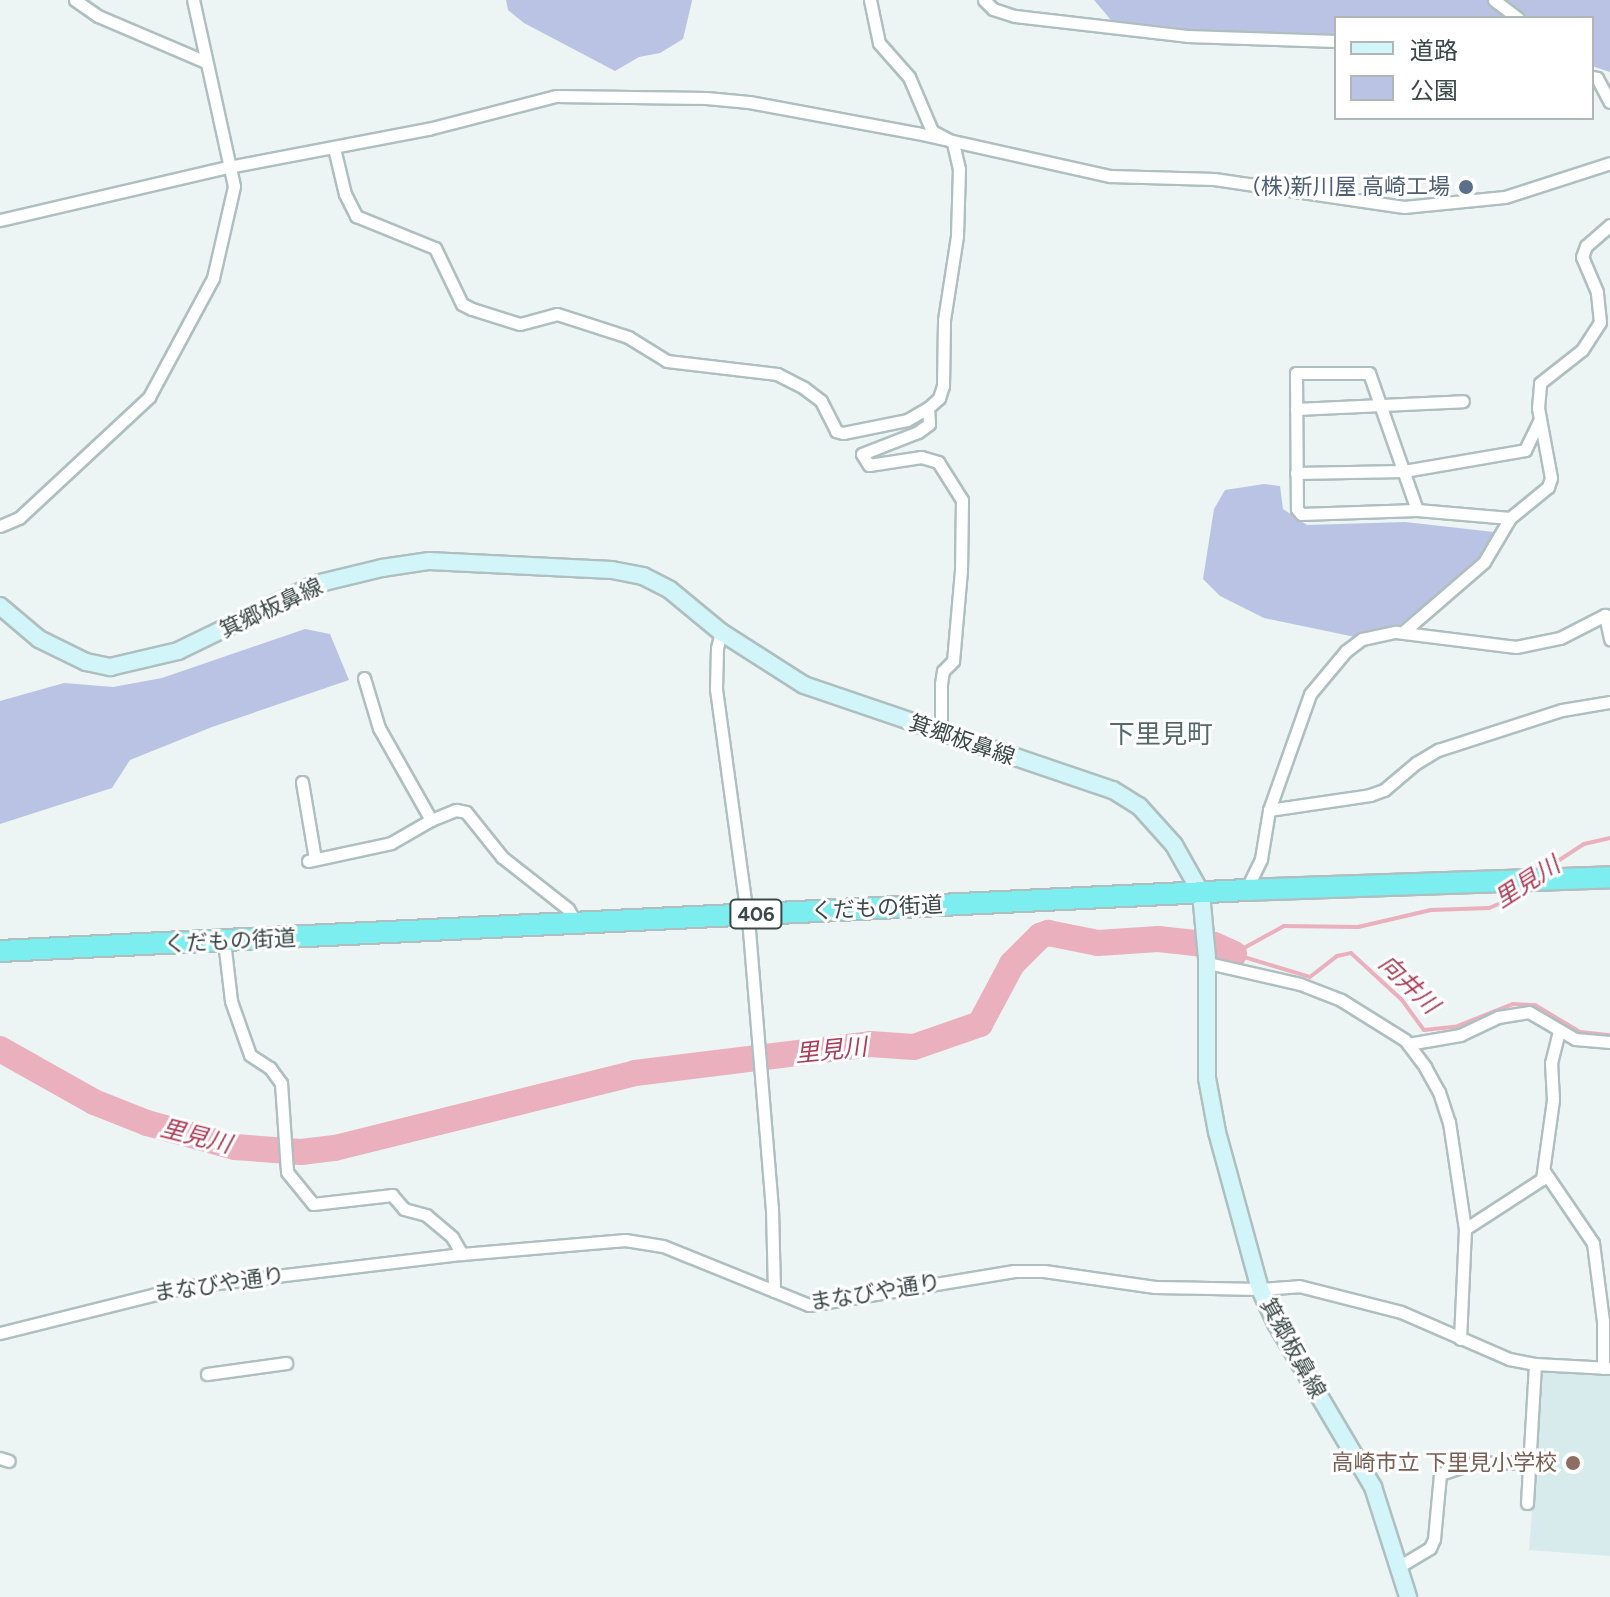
<!DOCTYPE html>
<html>
<head>
<meta charset="utf-8">
<style>
  body { margin:0 }
  #map { position:relative; width:1610px; height:1597px; overflow:hidden; background:#ecf4f4; font-family:Figtree,"Noto Sans JP",sans-serif }
  div>[style] { position:absolute }
  [style*='--x'] { left:calc(var(--x)*1px); top:calc(var(--y)*1px); width:calc(var(--w)*1px); rotate:calc(var(--a)*1deg) }
  .education>* { inset:0; background:#d8ebec }
  .green>* { inset:0; background:#bac3e4 }
  .stream>* { height:4px; margin:-2px; padding:0 2px; transform-origin:2px; border-radius:2px; background:#eab0be }
  .river>* { height:26px; margin:-13px; padding:0 13px; transform-origin:13px; border-radius:13px; background:#eab0be }
  .roads { filter:drop-shadow(2px 0 #afbfbf) drop-shadow(-2px 0 #afbfbf) drop-shadow(0 2px #afbfbf) drop-shadow(0 -2px #afbfbf) }
  .street>* { height:11px; margin:-5.5px; padding:0 5.5px; transform-origin:5.5px; border-radius:5.5px; background:#fff }
  .secondary>* { height:16px; margin:-8px; padding:0 8px; transform-origin:8px; border-radius:8px; background:#d1f5f9 }
  .highway>* { height:20px; margin:-10px; padding:0 10px; transform-origin:10px; border-radius:10px; background:#7deeef }
  .dots>* { width:22px; height:22px; translate:-50% -50%; box-sizing:border-box; border:4px solid #fff; border-radius:50% }
  span { translate:-50% -50%; white-space:nowrap; text-align:center; line-height:1.15; -webkit-text-stroke:6px #fff; paint-order:stroke }
  .shield-label span { padding:2px 6px; background:#fff; border:2px solid; border-radius:6px; -webkit-text-stroke-width:0 }
  .shield-label { font-size:20px; color:#3a4847; font-weight:700 }
  .service-label { font-size:22px; color:#4e5e75 }
  .right { translate:-100% -50%; text-align:right }
  .street-label { font-size:22px; color:#3a4847 }
  .education-label { font-size:22px; color:#785e54 }
  .water-label { font-size:24px; color:#a93e58; font-style:italic }
  .quarter-label { font-size:26px; color:#536a68 }
  .legend { position:absolute; left:1334px; top:16px; width:260px; height:104px; box-sizing:border-box; background:#fff; border:2px solid #b0b6b5; margin:0; padding:10px 14px; list-style:none; font-size:24px; color:#3a4847 }
  .legend li { display:flex; align-items:center; gap:16px; height:40px }
  .legend b { width:40px; border:2px solid #b0b6b5 }
</style>
</head>
<body>
<div id="map">
  <div class="education">
    <i style="clip-path:polygon(1543px 1369px,1610px 1375px,1610px 1556px,1529px 1550px)"></i>
  </div>
  <div class="green">
    <i style="clip-path:polygon(506px 0,692px 0,692px 1px,683px 39px,660px 53px,639px 57px,615px 71px,524px 23px,508px 10px)"></i>
    <i style="clip-path:polygon(1094px 0,1610px 0,1610px 72px,1592px 66px,1592px 18px,1336px 18px,1336px 36px,1215px 34px,1111px 20px)"></i>
    <i style="clip-path:polygon(1264px 484px,1280px 486px,1283px 509px,1307px 525px,1405px 522px,1494px 532px,1478px 563px,1402px 625px,1355px 637px,1264px 618px,1220px 596px,1203px 579px,1214px 509px,1225px 490px)"></i>
    <i style="clip-path:polygon(305px 629px,330px 634px,349px 680px,212px 727px,130px 760px,112px 788px,0 824px,0 701px,64px 683px,113px 687px,162px 678px)"></i>
  </div>
  <div class="stream">
    <i style="--x:1541;--y:872;--w:51;--a:-33.1"></i>
    <i style="--x:1584;--y:844;--w:27;--a:-13"></i>
    <i style="--x:1235;--y:953;--w:56;--a:-28.9"></i>
    <i style="--x:1284;--y:926;--w:74;--a:0.8"></i>
    <i style="--x:1358;--y:927;--w:75;--a:-13.1"></i>
    <i style="--x:1431;--y:910;--w:58;--a:-2"></i>
    <i style="--x:1489;--y:908;--w:18;--a:-22"></i>
    <i style="--x:1506;--y:901;--w:21;--a:-39"></i>
    <i style="--x:1234;--y:954;--w:79;--a:16.8"></i>
    <i style="--x:1310;--y:977;--w:34;--a:-38"></i>
    <i style="--x:1337;--y:956;--w:14;--a:-12"></i>
    <i style="--x:1351;--y:953;--w:69;--a:42.7"></i>
    <i style="--x:1402;--y:1000;--w:37;--a:54"></i>
    <i style="--x:1424;--y:1030;--w:31;--a:-6"></i>
    <i style="--x:1455;--y:1027;--w:62;--a:-21.6"></i>
    <i style="--x:1513;--y:1004;--w:22;--a:3"></i>
    <i style="--x:1535;--y:1005;--w:52;--a:31"></i>
    <i style="--x:1580;--y:1032;--w:30;--a:6"></i>
  </div>
  <div class="river">
    <i style="--x:0;--y:1049;--w:108;--a:29.4"></i>
    <i style="--x:94;--y:1102;--w:57;--a:21.6"></i>
    <i style="--x:147;--y:1123;--w:91;--a:15.3"></i>
    <i style="--x:235;--y:1147;--w:66;--a:4.3"></i>
    <i style="--x:301;--y:1152;--w:34;--a:-7"></i>
    <i style="--x:335;--y:1148;--w:309;--a:-14"></i>
    <i style="--x:635;--y:1073;--w:237;--a:-7"></i>
    <i style="--x:870;--y:1044;--w:44;--a:3.9"></i>
    <i style="--x:914;--y:1047;--w:70;--a:-19.2"></i>
    <i style="--x:980;--y:1024;--w:68;--a:-61.9"></i>
    <i style="--x:1012;--y:964;--w:40;--a:-45"></i>
    <i style="--x:1040;--y:936;--w:9;--a:-21"></i>
    <i style="--x:1048;--y:933;--w:51;--a:11.3"></i>
    <i style="--x:1098;--y:943;--w:60;--a:-3.8"></i>
    <i style="--x:1158;--y:939;--w:56;--a:6.1"></i>
    <i style="--x:1214;--y:945;--w:22;--a:24"></i>
  </div>
  <div class="roads">
    <div class="street">
      <i style="--x:75;--y:0;--w:28;--a:35"></i>
      <i style="--x:98;--y:16;--w:117;--a:23.1"></i>
      <i style="--x:984;--y:0;--w:13;--a:45"></i>
      <i style="--x:993;--y:9;--w:23;--a:18"></i>
      <i style="--x:1015;--y:16;--w:173;--a:6.6"></i>
      <i style="--x:1187;--y:36;--w:149;--a:1.9"></i>
      <i style="--x:1494;--y:0;--w:30;--a:37"></i>
      <i style="--x:1592;--y:77;--w:5;--a:11"></i>
      <i style="--x:1597;--y:78;--w:27;--a:62"></i>
      <i style="--x:334;--y:148;--w:47;--a:76.6"></i>
      <i style="--x:345;--y:194;--w:25;--a:63"></i>
      <i style="--x:356;--y:216;--w:85;--a:22.1"></i>
      <i style="--x:435;--y:248;--w:62;--a:64.3"></i>
      <i style="--x:462;--y:304;--w:11;--a:27"></i>
      <i style="--x:472;--y:309;--w:50;--a:17.4"></i>
      <i style="--x:520;--y:324;--w:38;--a:-15"></i>
      <i style="--x:557;--y:314;--w:75;--a:17.9"></i>
      <i style="--x:628;--y:337;--w:46;--a:31.6"></i>
      <i style="--x:667;--y:361;--w:111;--a:6.7"></i>
      <i style="--x:777;--y:374;--w:30;--a:27"></i>
      <i style="--x:804;--y:388;--w:21;--a:37"></i>
      <i style="--x:821;--y:401;--w:34;--a:63"></i>
      <i style="--x:836;--y:431;--w:7;--a:16"></i>
      <i style="--x:843;--y:433;--w:65;--a:-11.5"></i>
      <i style="--x:907;--y:420;--w:24;--a:-30"></i>
      <i style="--x:928;--y:408;--w:15;--a:-42"></i>
      <i style="--x:939;--y:398;--w:13;--a:-72"></i>
      <i style="--x:943;--y:386;--w:66;--a:-89.1"></i>
      <i style="--x:944;--y:320;--w:85;--a:-81.2"></i>
      <i style="--x:957;--y:236;--w:67;--a:-88.3"></i>
      <i style="--x:959;--y:169;--w:28;--a:-103"></i>
      <i style="--x:953;--y:142;--w:24;--a:-152"></i>
      <i style="--x:932;--y:131;--w:59;--a:-113.1"></i>
      <i style="--x:909;--y:77;--w:45;--a:-131.4"></i>
      <i style="--x:879;--y:43;--w:44;--a:-101.8"></i>
      <i style="--x:0;--y:220;--w:234;--a:-13.1"></i>
      <i style="--x:228;--y:167;--w:204;--a:-10.8"></i>
      <i style="--x:428;--y:129;--w:132;--a:-14.5"></i>
      <i style="--x:556;--y:96;--w:150;--a:0.8"></i>
      <i style="--x:706;--y:98;--w:43;--a:5.3"></i>
      <i style="--x:749;--y:102;--w:171;--a:10.5"></i>
      <i style="--x:917;--y:133;--w:198;--a:12.6"></i>
      <i style="--x:1110;--y:176;--w:104;--a:1.7"></i>
      <i style="--x:1214;--y:179;--w:192;--a:8.4"></i>
      <i style="--x:1404;--y:207;--w:101;--a:-5.7"></i>
      <i style="--x:1505;--y:197;--w:110;--a:-17.9"></i>
      <i style="--x:928;--y:408;--w:16;--a:86"></i>
      <i style="--x:929;--y:424;--w:14;--a:144"></i>
      <i style="--x:918;--y:432;--w:60;--a:158.6"></i>
      <i style="--x:862;--y:454;--w:13;--a:58"></i>
      <i style="--x:869;--y:465;--w:53;--a:-8.7"></i>
      <i style="--x:921;--y:457;--w:18;--a:16"></i>
      <i style="--x:938;--y:462;--w:45;--a:57.7"></i>
      <i style="--x:962;--y:500;--w:70;--a:90.8"></i>
      <i style="--x:961;--y:570;--w:91;--a:95"></i>
      <i style="--x:953;--y:661;--w:14;--a:135"></i>
      <i style="--x:943;--y:671;--w:13;--a:99"></i>
      <i style="--x:941;--y:684;--w:49;--a:90"></i>
      <i style="--x:1296;--y:409;--w:167;--a:-2.7"></i>
      <i style="--x:1296;--y:473;--w:108;--a:-1.1"></i>
      <i style="--x:1404;--y:471;--w:123;--a:-9.8"></i>
      <i style="--x:1525;--y:450;--w:34;--a:-64"></i>
      <i style="--x:1417;--y:510;--w:145;--a:-109.3"></i>
      <i style="--x:1369;--y:373;--w:73;--a:180"></i>
      <i style="--x:1296;--y:373;--w:136;--a:89.6"></i>
      <i style="--x:1297;--y:509;--w:6;--a:51"></i>
      <i style="--x:1301;--y:514;--w:116;--a:-2"></i>
      <i style="--x:1417;--y:510;--w:93;--a:4.9"></i>
      <i style="--x:0;--y:526;--w:21;--a:-23"></i>
      <i style="--x:19;--y:518;--w:178;--a:-42.9"></i>
      <i style="--x:149;--y:397;--w:135;--a:-61.7"></i>
      <i style="--x:213;--y:278;--w:94;--a:-77.1"></i>
      <i style="--x:234;--y:186;--w:190;--a:-102.4"></i>
      <i style="--x:721;--y:632;--w:16;--a:104"></i>
      <i style="--x:717;--y:648;--w:41;--a:91.4"></i>
      <i style="--x:716;--y:689;--w:243;--a:82.2"></i>
      <i style="--x:749;--y:930;--w:280;--a:85.3"></i>
      <i style="--x:772;--y:1209;--w:82;--a:88.6"></i>
      <i style="--x:1403;--y:632;--w:107;--a:-40.8"></i>
      <i style="--x:1484;--y:562;--w:51;--a:-59.4"></i>
      <i style="--x:1510;--y:518;--w:49;--a:-39.2"></i>
      <i style="--x:1548;--y:487;--w:9;--a:-72"></i>
      <i style="--x:1551;--y:478;--w:71;--a:-100.5"></i>
      <i style="--x:1538;--y:408;--w:25;--a:-85"></i>
      <i style="--x:1540;--y:383;--w:53;--a:-38.2"></i>
      <i style="--x:1582;--y:350;--w:33;--a:-57"></i>
      <i style="--x:1600;--y:322;--w:30;--a:-96"></i>
      <i style="--x:1597;--y:292;--w:38;--a:-113"></i>
      <i style="--x:1582;--y:257;--w:12;--a:-70"></i>
      <i style="--x:1586;--y:246;--w:32;--a:-41"></i>
      <i style="--x:364;--y:678;--w:52;--a:73.3"></i>
      <i style="--x:379;--y:728;--w:106;--a:60.5"></i>
      <i style="--x:431;--y:820;--w:27;--a:-22"></i>
      <i style="--x:456;--y:810;--w:10;--a:11"></i>
      <i style="--x:466;--y:812;--w:58;--a:51.3"></i>
      <i style="--x:502;--y:857;--w:84;--a:38.2"></i>
      <i style="--x:568;--y:909;--w:17;--a:59"></i>
      <i style="--x:302;--y:782;--w:78;--a:80.4"></i>
      <i style="--x:1269;--y:810;--w:102;--a:-8.4"></i>
      <i style="--x:1370;--y:795;--w:15;--a:-20"></i>
      <i style="--x:1384;--y:790;--w:42;--a:-40.2"></i>
      <i style="--x:1416;--y:763;--w:26;--a:-31"></i>
      <i style="--x:1438;--y:750;--w:130;--a:-17.9"></i>
      <i style="--x:1562;--y:710;--w:49;--a:-9.5"></i>
      <i style="--x:308;--y:861;--w:85;--a:-12.2"></i>
      <i style="--x:391;--y:843;--w:46;--a:-29.9"></i>
      <i style="--x:1246;--y:890;--w:34;--a:-64"></i>
      <i style="--x:1261;--y:859;--w:50;--a:-80.7"></i>
      <i style="--x:1269;--y:810;--w:123;--a:-70.5"></i>
      <i style="--x:1310;--y:694;--w:56;--a:-50.1"></i>
      <i style="--x:1346;--y:651;--w:20;--a:-37"></i>
      <i style="--x:1362;--y:639;--w:35;--a:-12"></i>
      <i style="--x:1396;--y:632;--w:121;--a:7.1"></i>
      <i style="--x:1516;--y:647;--w:45;--a:-11.6"></i>
      <i style="--x:1560;--y:638;--w:51;--a:-27.1"></i>
      <i style="--x:1605;--y:615;--w:25;--a:78"></i>
      <i style="--x:224;--y:941;--w:60;--a:83.3"></i>
      <i style="--x:231;--y:1001;--w:57;--a:70.6"></i>
      <i style="--x:250;--y:1055;--w:24;--a:33"></i>
      <i style="--x:270;--y:1068;--w:19;--a:54"></i>
      <i style="--x:281;--y:1083;--w:89;--a:86.1"></i>
      <i style="--x:287;--y:1172;--w:41;--a:50.9"></i>
      <i style="--x:313;--y:1204;--w:80;--a:-6.5"></i>
      <i style="--x:392;--y:1195;--w:18;--a:49"></i>
      <i style="--x:404;--y:1209;--w:23;--a:15"></i>
      <i style="--x:426;--y:1215;--w:34;--a:40"></i>
      <i style="--x:452;--y:1237;--w:20;--a:60"></i>
      <i style="--x:1208;--y:963;--w:94;--a:12.9"></i>
      <i style="--x:1300;--y:984;--w:44;--a:21.3"></i>
      <i style="--x:1341;--y:1000;--w:75;--a:32"></i>
      <i style="--x:1405;--y:1040;--w:34;--a:53"></i>
      <i style="--x:1425;--y:1067;--w:29;--a:61"></i>
      <i style="--x:1439;--y:1092;--w:32;--a:72"></i>
      <i style="--x:1449;--y:1122;--w:108;--a:81.5"></i>
      <i style="--x:1465;--y:1229;--w:110;--a:92.6"></i>
      <i style="--x:1408;--y:1044;--w:53;--a:-9.8"></i>
      <i style="--x:1460;--y:1035;--w:42;--a:-25.3"></i>
      <i style="--x:1498;--y:1017;--w:31;--a:-9"></i>
      <i style="--x:1529;--y:1012;--w:53;--a:30.4"></i>
      <i style="--x:1575;--y:1039;--w:35;--a:5"></i>
      <i style="--x:1544;--y:1171;--w:87;--a:55.8"></i>
      <i style="--x:1593;--y:1243;--w:79;--a:82.7"></i>
      <i style="--x:1603;--y:1321;--w:47;--a:90"></i>
      <i style="--x:1465;--y:1229;--w:92;--a:-33"></i>
      <i style="--x:1542;--y:1179;--w:80;--a:-82.1"></i>
      <i style="--x:1553;--y:1100;--w:37;--a:-93"></i>
      <i style="--x:1551;--y:1063;--w:33;--a:-76"></i>
      <i style="--x:0;--y:1333;--w:190;--a:-14"></i>
      <i style="--x:184;--y:1287;--w:280;--a:-6.8"></i>
      <i style="--x:462;--y:1254;--w:164;--a:-4.9"></i>
      <i style="--x:625;--y:1240;--w:38;--a:9"></i>
      <i style="--x:663;--y:1246;--w:157;--a:22"></i>
      <i style="--x:809;--y:1305;--w:208;--a:-9.4"></i>
      <i style="--x:1014;--y:1271;--w:30;--a:0"></i>
      <i style="--x:1044;--y:1271;--w:112;--a:8.2"></i>
      <i style="--x:1155;--y:1287;--w:105;--a:1.1"></i>
      <i style="--x:1260;--y:1289;--w:39;--a:-4"></i>
      <i style="--x:1299;--y:1286;--w:105;--a:14.3"></i>
      <i style="--x:1401;--y:1312;--w:118;--a:23.5"></i>
      <i style="--x:1509;--y:1359;--w:26;--a:11"></i>
      <i style="--x:1535;--y:1364;--w:75;--a:3.1"></i>
      <i style="--x:207;--y:1374;--w:80;--a:-7.9"></i>
      <i style="--x:0;--y:1458;--w:9;--a:18"></i>
      <i style="--x:1527;--y:1503;--w:139;--a:-86.7"></i>
      <i style="--x:1400;--y:1566;--w:35;--a:-31"></i>
      <i style="--x:1430;--y:1548;--w:10;--a:-66"></i>
      <i style="--x:1434;--y:1539;--w:65;--a:-84.7"></i>
      <i style="--x:1440;--y:1474;--w:36;--a:-18"></i>
      <i style="--x:1474;--y:1463;--w:55;--a:-1"></i>
    </div>
    <div class="secondary">
      <i style="--x:0;--y:606;--w:51;--a:40.2"></i>
      <i style="--x:39;--y:639;--w:52;--a:26.1"></i>
      <i style="--x:86;--y:662;--w:25;--a:12"></i>
      <i style="--x:110;--y:667;--w:70;--a:-13.2"></i>
      <i style="--x:178;--y:651;--w:153;--a:-25.9"></i>
      <i style="--x:316;--y:584;--w:68;--a:-13.6"></i>
      <i style="--x:382;--y:568;--w:48;--a:-8.5"></i>
      <i style="--x:429;--y:561;--w:183;--a:2.8"></i>
      <i style="--x:612;--y:570;--w:32;--a:11"></i>
      <i style="--x:643;--y:576;--w:30;--a:27"></i>
      <i style="--x:670;--y:590;--w:66;--a:39.5"></i>
      <i style="--x:721;--y:632;--w:98;--a:32.6"></i>
      <i style="--x:804;--y:685;--w:326;--a:18.8"></i>
      <i style="--x:1113;--y:790;--w:31;--a:32"></i>
      <i style="--x:1139;--y:806;--w:52;--a:48.1"></i>
      <i style="--x:1174;--y:845;--w:55;--a:60.6"></i>
      <i style="--x:1201;--y:893;--w:65;--a:84.7"></i>
      <i style="--x:1207;--y:958;--w:120;--a:90"></i>
      <i style="--x:1207;--y:1078;--w:55;--a:79.5"></i>
      <i style="--x:1217;--y:1132;--w:163;--a:74.7"></i>
      <i style="--x:1260;--y:1289;--w:38;--a:65"></i>
      <i style="--x:1276;--y:1323;--w:191;--a:59.4"></i>
      <i style="--x:1373;--y:1487;--w:115;--a:72.3"></i>
    </div>
    <div class="highway">
      <i style="--x:0;--y:951;--w:1247;--a:-2.8"></i>
      <i style="--x:1246;--y:890;--w:364;--a:-2"></i>
    </div>
  </div>
  <div class="dots">
    <i style="left:1466px;top:187px;background:#5c6f8a"></i>
    <i style="left:1573px;top:1463px;background:#8d6e63"></i>
  </div>
  <div class="shield-label">
    <span style="left:756px;top:914px">406</span>
  </div>
  <div class="service-label">
    <span class="right" style="left:1450px;top:187px">(株)新川屋 高崎工場</span>
  </div>
  <div class="street-label">
    <span style="left:271px;top:608px;rotate:-25deg">箕郷板鼻線</span>
    <span style="left:962px;top:740px;rotate:19deg">箕郷板鼻線</span>
    <span style="left:877px;top:908px;rotate:-3deg">くだもの街道</span>
    <span style="left:230px;top:941px;rotate:-3deg">くだもの街道</span>
    <span style="left:219px;top:1284px;rotate:-8deg">まなびや通り</span>
    <span style="left:875px;top:1292px;rotate:-9deg">まなびや通り</span>
    <span style="left:1293px;top:1348px;rotate:61deg">箕郷板鼻線</span>
  </div>
  <div class="education-label">
    <span class="right" style="left:1557px;top:1463px">高崎市立 下里見小学校</span>
  </div>
  <div class="water-label">
    <span style="left:1527px;top:882px;rotate:-33deg">里見川</span>
    <span style="left:1409px;top:984px;rotate:44deg">向井川</span>
    <span style="left:831px;top:1050px;rotate:-6deg">里見川</span>
    <span style="left:196px;top:1136px;rotate:14deg">里見川</span>
  </div>
  <div class="quarter-label">
    <span style="left:1161px;top:735px">下里見町</span>
  </div>
  <ul class="legend">
  <li><b style="height:10px;background:#d1f5f9"></b>道路</li>
  <li><b style="height:22px;background:#bac3e4"></b>公園</li>
  </ul>
</div>
</body>
</html>
